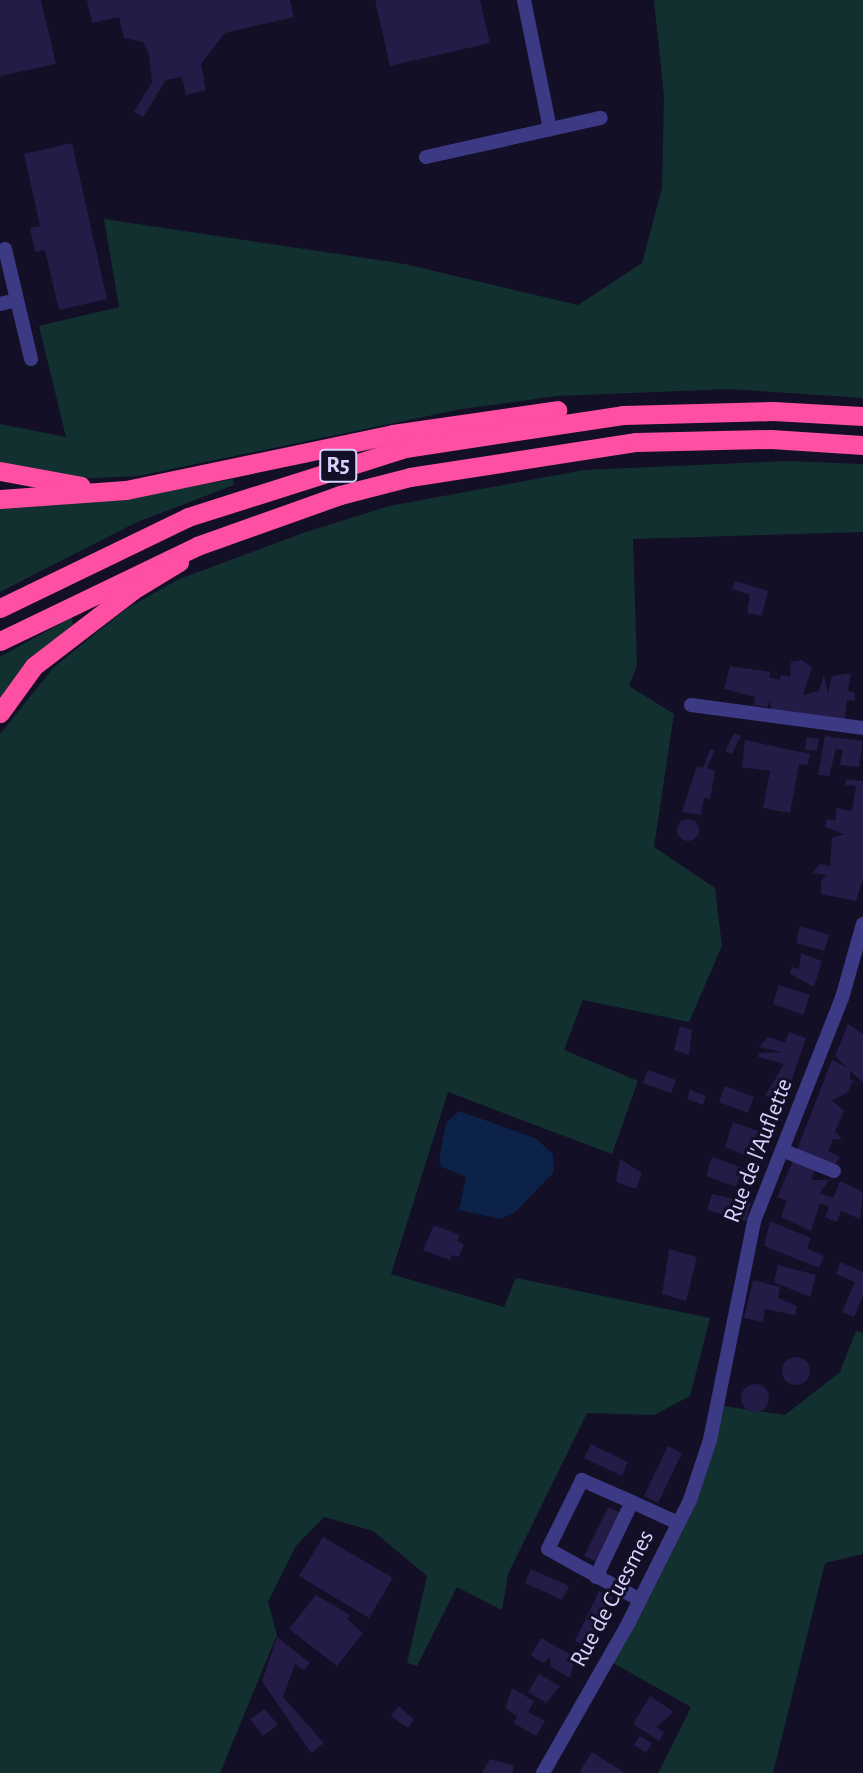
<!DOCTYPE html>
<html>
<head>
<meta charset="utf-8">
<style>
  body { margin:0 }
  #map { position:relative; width:863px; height:1773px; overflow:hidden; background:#130f26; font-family:"Alegreya Sans",sans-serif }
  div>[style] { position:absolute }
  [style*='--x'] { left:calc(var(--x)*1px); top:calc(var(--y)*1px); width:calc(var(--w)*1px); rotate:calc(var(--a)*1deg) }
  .green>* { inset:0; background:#12302f }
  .water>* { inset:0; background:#0c2248 }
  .building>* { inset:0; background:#241b47 }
  .round { border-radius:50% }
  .minor>* { height:14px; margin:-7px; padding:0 7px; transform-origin:7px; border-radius:7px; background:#3d3a85 }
  .highway>* { height:19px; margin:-9.5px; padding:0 9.5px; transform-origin:9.5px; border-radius:9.5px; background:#ff4fa3 }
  span { translate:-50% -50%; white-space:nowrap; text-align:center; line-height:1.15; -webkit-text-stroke:6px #130f26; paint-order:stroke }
  .shield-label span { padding:2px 5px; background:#130f26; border:2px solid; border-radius:5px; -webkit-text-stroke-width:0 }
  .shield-label { font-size:23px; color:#d9d4ff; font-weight:700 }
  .street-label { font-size:24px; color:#d9d4ff }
</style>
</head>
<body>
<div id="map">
  <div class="green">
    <i style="clip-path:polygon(654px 0,863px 0,863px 398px,730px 389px,558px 396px,462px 409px,138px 476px,76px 479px,0 466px,0 424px,66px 437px,39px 326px,119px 307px,104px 219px,405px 264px,578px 305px,642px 263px,662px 188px,664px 97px)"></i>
    <i style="clip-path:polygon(787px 461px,863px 464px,863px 532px,633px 539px,637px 665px,629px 686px,674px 714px,654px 847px,715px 888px,722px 946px,689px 1022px,583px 1000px,564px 1050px,638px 1081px,612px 1154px,448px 1092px,391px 1274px,504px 1307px,516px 1278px,710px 1318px,690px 1396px,654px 1415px,587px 1413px,508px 1574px,502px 1610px,457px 1587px,417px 1666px,407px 1663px,427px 1576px,373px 1531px,324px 1517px,296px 1546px,268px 1602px,277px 1635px,220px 1773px,0 1773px,0 734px,53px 668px,126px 609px,179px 579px,306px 532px,389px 506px,584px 470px)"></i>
    <i style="clip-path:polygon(233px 479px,234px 485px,135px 523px,0 592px,0 505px,120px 499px)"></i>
    <i style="clip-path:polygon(72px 617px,73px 624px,0 700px,0 657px)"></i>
    <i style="clip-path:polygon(856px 1331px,863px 1333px,863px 1554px,825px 1563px,773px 1773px,658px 1773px,691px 1707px,608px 1660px,690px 1500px,717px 1405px,785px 1415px,840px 1372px)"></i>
  </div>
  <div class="water">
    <i style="clip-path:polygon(459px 1111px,535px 1138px,553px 1154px,554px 1172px,515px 1212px,501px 1219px,459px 1210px,466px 1177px,442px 1167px,439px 1160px,446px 1123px)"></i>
  </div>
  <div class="building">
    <i style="clip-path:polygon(0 0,41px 0,56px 64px,0 76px)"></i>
    <i style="clip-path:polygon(87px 0,290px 0,294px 17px,225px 33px,201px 64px,206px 90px,186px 95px,182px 77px,166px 80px,143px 117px,134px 112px,152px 82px,149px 54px,143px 42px,124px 38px,119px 17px,92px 23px)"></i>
    <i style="clip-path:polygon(375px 0,480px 0,490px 43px,390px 66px)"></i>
    <i style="clip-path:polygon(72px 143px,107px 299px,59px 310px,45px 250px,35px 252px,30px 228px,40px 226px,24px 154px)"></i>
    <i style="clip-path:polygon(735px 581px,768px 591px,762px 616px,747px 613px,750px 595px,732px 589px)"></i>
    <i style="clip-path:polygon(802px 660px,812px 668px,803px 695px,819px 691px,824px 674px,828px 693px,832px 676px,851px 673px,848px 690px,855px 693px,855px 701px,847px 700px,845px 719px,772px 709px,769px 701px,768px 707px,753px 705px,755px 697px,724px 689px,730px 666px,770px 672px,769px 677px,780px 680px,781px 675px,790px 677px,791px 662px)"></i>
    <i style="clip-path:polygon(734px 733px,741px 736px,732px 754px,725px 751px)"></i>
    <i style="clip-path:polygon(825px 736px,863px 741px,859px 767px,840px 765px,843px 750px,836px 749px,829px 776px,818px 775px)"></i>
    <i style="clip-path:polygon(806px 737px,819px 739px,817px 751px,805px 750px)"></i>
    <i style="clip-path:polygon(745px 740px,810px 754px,808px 765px,799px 764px,790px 813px,763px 808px,770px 771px,742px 767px)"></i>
    <i style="clip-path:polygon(710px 749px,715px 750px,707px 768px,715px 771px,710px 799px,704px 798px,701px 815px,682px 812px,697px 766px,703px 768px)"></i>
    <i style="clip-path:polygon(846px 779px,863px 781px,863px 879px,856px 901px,821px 894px,821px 880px,828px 875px,813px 873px,820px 864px,830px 866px,832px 838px,844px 834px,825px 827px,827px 819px,836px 820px,836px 808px,852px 811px,856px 786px,845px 785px)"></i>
    <i class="round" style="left:677px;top:819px;width:22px;height:22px"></i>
    <i style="clip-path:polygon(800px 926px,829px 935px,824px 951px,796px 943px)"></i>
    <i style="clip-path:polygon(801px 953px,822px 961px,814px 987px,790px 974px,792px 967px,799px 969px)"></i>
    <i style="clip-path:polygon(779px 985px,810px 995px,803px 1015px,773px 1004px)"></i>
    <i style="clip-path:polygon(848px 1024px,863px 1034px,863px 1083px,835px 1056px)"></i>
    <i style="clip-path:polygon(680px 1026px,692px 1030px,689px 1055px,674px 1050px)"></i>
    <i style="clip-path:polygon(789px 1032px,806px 1038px,784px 1102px,765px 1096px,784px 1064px,758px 1057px,759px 1053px,782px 1052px,759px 1047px,768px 1037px,785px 1043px)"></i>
    <i style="clip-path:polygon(832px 1060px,850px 1069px,850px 1080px,861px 1083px,853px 1082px,847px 1093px,832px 1100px,844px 1111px,835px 1131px,842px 1139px,833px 1139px,828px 1151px,840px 1157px,833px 1169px,796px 1152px)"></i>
    <i style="clip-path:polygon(648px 1070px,676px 1080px,671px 1093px,643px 1083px)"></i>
    <i style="clip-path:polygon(725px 1086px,754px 1097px,748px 1113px,719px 1102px)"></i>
    <i style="clip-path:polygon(690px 1090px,706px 1096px,703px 1105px,687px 1099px)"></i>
    <i style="clip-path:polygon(733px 1122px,758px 1131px,748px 1157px,725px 1147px)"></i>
    <i style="clip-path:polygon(712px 1157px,743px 1168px,736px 1187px,706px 1176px)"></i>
    <i style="clip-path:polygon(620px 1159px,642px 1173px,636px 1189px,616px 1182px)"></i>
    <i style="clip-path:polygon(793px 1161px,815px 1170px,811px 1180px,829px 1180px,820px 1193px,833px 1198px,840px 1181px,863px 1192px,860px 1219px,841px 1211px,837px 1222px,825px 1217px,829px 1207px,820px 1203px,811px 1231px,781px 1217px,787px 1201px,777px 1197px)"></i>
    <i style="clip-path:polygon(712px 1194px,751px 1203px,746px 1221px,707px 1210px)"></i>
    <i style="clip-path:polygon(770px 1221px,811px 1238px,807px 1248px,824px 1256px,819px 1268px,764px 1246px)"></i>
    <i style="clip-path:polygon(434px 1225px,460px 1235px,457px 1241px,464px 1244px,459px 1257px,452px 1255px,450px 1260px,423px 1250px)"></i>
    <i style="clip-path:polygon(669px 1249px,697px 1257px,686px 1301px,662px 1294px)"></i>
    <i style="clip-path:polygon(840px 1262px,863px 1272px,863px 1296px,854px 1317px,842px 1312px,855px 1282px,836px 1274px)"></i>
    <i style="clip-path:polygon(778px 1265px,816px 1275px,810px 1297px,774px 1282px)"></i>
    <i style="clip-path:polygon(753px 1280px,780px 1287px,778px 1298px,797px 1306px,795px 1315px,765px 1309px,763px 1322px,744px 1318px)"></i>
    <i class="round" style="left:782px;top:1357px;width:28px;height:28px"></i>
    <i class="round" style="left:741px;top:1384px;width:28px;height:28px"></i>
    <i style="clip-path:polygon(591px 1444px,628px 1462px,622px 1476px,584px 1458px)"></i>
    <i style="clip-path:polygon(668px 1446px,682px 1453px,658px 1503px,644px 1496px)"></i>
    <i style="clip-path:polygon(608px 1507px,622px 1513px,599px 1563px,584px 1556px)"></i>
    <i style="clip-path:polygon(323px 1537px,393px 1578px,369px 1618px,299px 1576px)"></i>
    <i style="clip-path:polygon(531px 1569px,569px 1586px,562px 1600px,525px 1583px)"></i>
    <i style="clip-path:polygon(599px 1591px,613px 1597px,589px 1648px,575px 1641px)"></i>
    <i style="clip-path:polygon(316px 1595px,350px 1615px,347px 1619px,363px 1633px,337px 1666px,289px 1629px)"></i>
    <i style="clip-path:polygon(277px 1637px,310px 1663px,304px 1670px,295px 1664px,283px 1697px,324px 1743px,311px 1753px,262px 1681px)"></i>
    <i style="clip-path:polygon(541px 1638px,575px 1657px,570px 1678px,551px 1667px,550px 1657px,543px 1663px,531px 1655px)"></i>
    <i style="clip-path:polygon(539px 1674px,560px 1686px,546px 1703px,528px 1692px)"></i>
    <i style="clip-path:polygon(512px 1688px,534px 1701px,528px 1712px,545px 1721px,536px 1736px,514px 1723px,517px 1716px,505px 1708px)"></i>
    <i style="clip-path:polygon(650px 1696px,674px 1712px,656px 1727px,664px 1732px,659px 1741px,633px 1724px)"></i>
    <i style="clip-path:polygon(399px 1706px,414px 1720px,408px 1728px,391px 1716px)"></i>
    <i style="clip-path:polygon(265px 1709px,278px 1725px,263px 1736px,250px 1719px)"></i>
    <i style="clip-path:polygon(640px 1736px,652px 1743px,646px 1753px,634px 1745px)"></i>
    <i style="clip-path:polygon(592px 1752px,611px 1764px,625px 1773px,579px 1773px)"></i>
    <i style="clip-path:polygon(490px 1759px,513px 1765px,513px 1773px,482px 1773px)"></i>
  </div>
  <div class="minor">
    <i style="--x:524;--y:0;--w:132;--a:78.6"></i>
    <i style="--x:426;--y:157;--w:179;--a:-12.6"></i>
    <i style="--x:5;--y:249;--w:113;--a:76.7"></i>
    <i style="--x:0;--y:304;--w:17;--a:-13"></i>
    <i style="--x:691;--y:705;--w:174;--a:7.6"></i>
    <i style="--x:782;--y:1150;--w:56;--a:22"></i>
    <i style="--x:632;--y:1502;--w:55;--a:-156.3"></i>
    <i style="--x:582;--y:1480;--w:77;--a:116.2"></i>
    <i style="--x:548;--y:1549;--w:105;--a:29"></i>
    <i style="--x:596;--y:1577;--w:83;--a:-64.4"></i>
    <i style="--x:632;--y:1502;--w:51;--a:24.5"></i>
    <i style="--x:543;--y:1773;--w:174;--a:-60.3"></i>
    <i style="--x:629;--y:1622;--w:136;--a:-63.4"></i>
    <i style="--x:690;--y:1500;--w:63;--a:-71.6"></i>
    <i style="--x:710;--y:1440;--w:223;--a:-78.6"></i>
    <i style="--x:754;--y:1221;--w:240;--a:-68.5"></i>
    <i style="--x:842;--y:998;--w:77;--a:-74.2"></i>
  </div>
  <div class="highway">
    <i style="--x:0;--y:471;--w:82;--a:10.5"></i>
    <i style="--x:0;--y:499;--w:126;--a:-4.1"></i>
    <i style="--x:126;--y:490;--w:273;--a:-11.8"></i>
    <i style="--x:393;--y:434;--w:166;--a:-8.3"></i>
    <i style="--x:0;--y:608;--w:209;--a:-25.8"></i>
    <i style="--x:188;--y:517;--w:228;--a:-17.6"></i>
    <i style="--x:405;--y:448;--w:220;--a:-8.6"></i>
    <i style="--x:623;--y:415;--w:150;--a:-1.5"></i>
    <i style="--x:773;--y:411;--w:90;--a:3.2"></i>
    <i style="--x:0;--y:641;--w:219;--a:-25.7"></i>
    <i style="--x:197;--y:546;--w:152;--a:-19.6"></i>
    <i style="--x:340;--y:495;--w:72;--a:-14.4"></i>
    <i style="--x:410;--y:477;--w:229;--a:-8.8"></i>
    <i style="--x:636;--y:442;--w:135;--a:-1.3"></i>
    <i style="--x:771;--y:439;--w:92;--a:3.7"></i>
    <i style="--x:0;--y:713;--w:58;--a:-54.1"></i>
    <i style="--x:34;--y:666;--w:125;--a:-37.5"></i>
    <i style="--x:133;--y:590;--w:54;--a:-31.3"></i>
  </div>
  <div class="shield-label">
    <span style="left:338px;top:466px">R5</span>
  </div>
  <div class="street-label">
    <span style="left:759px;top:1151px;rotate:-69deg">Rue de l'Auflette</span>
    <span style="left:613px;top:1599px;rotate:-62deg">Rue de Cuesmes</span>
  </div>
</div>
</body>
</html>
